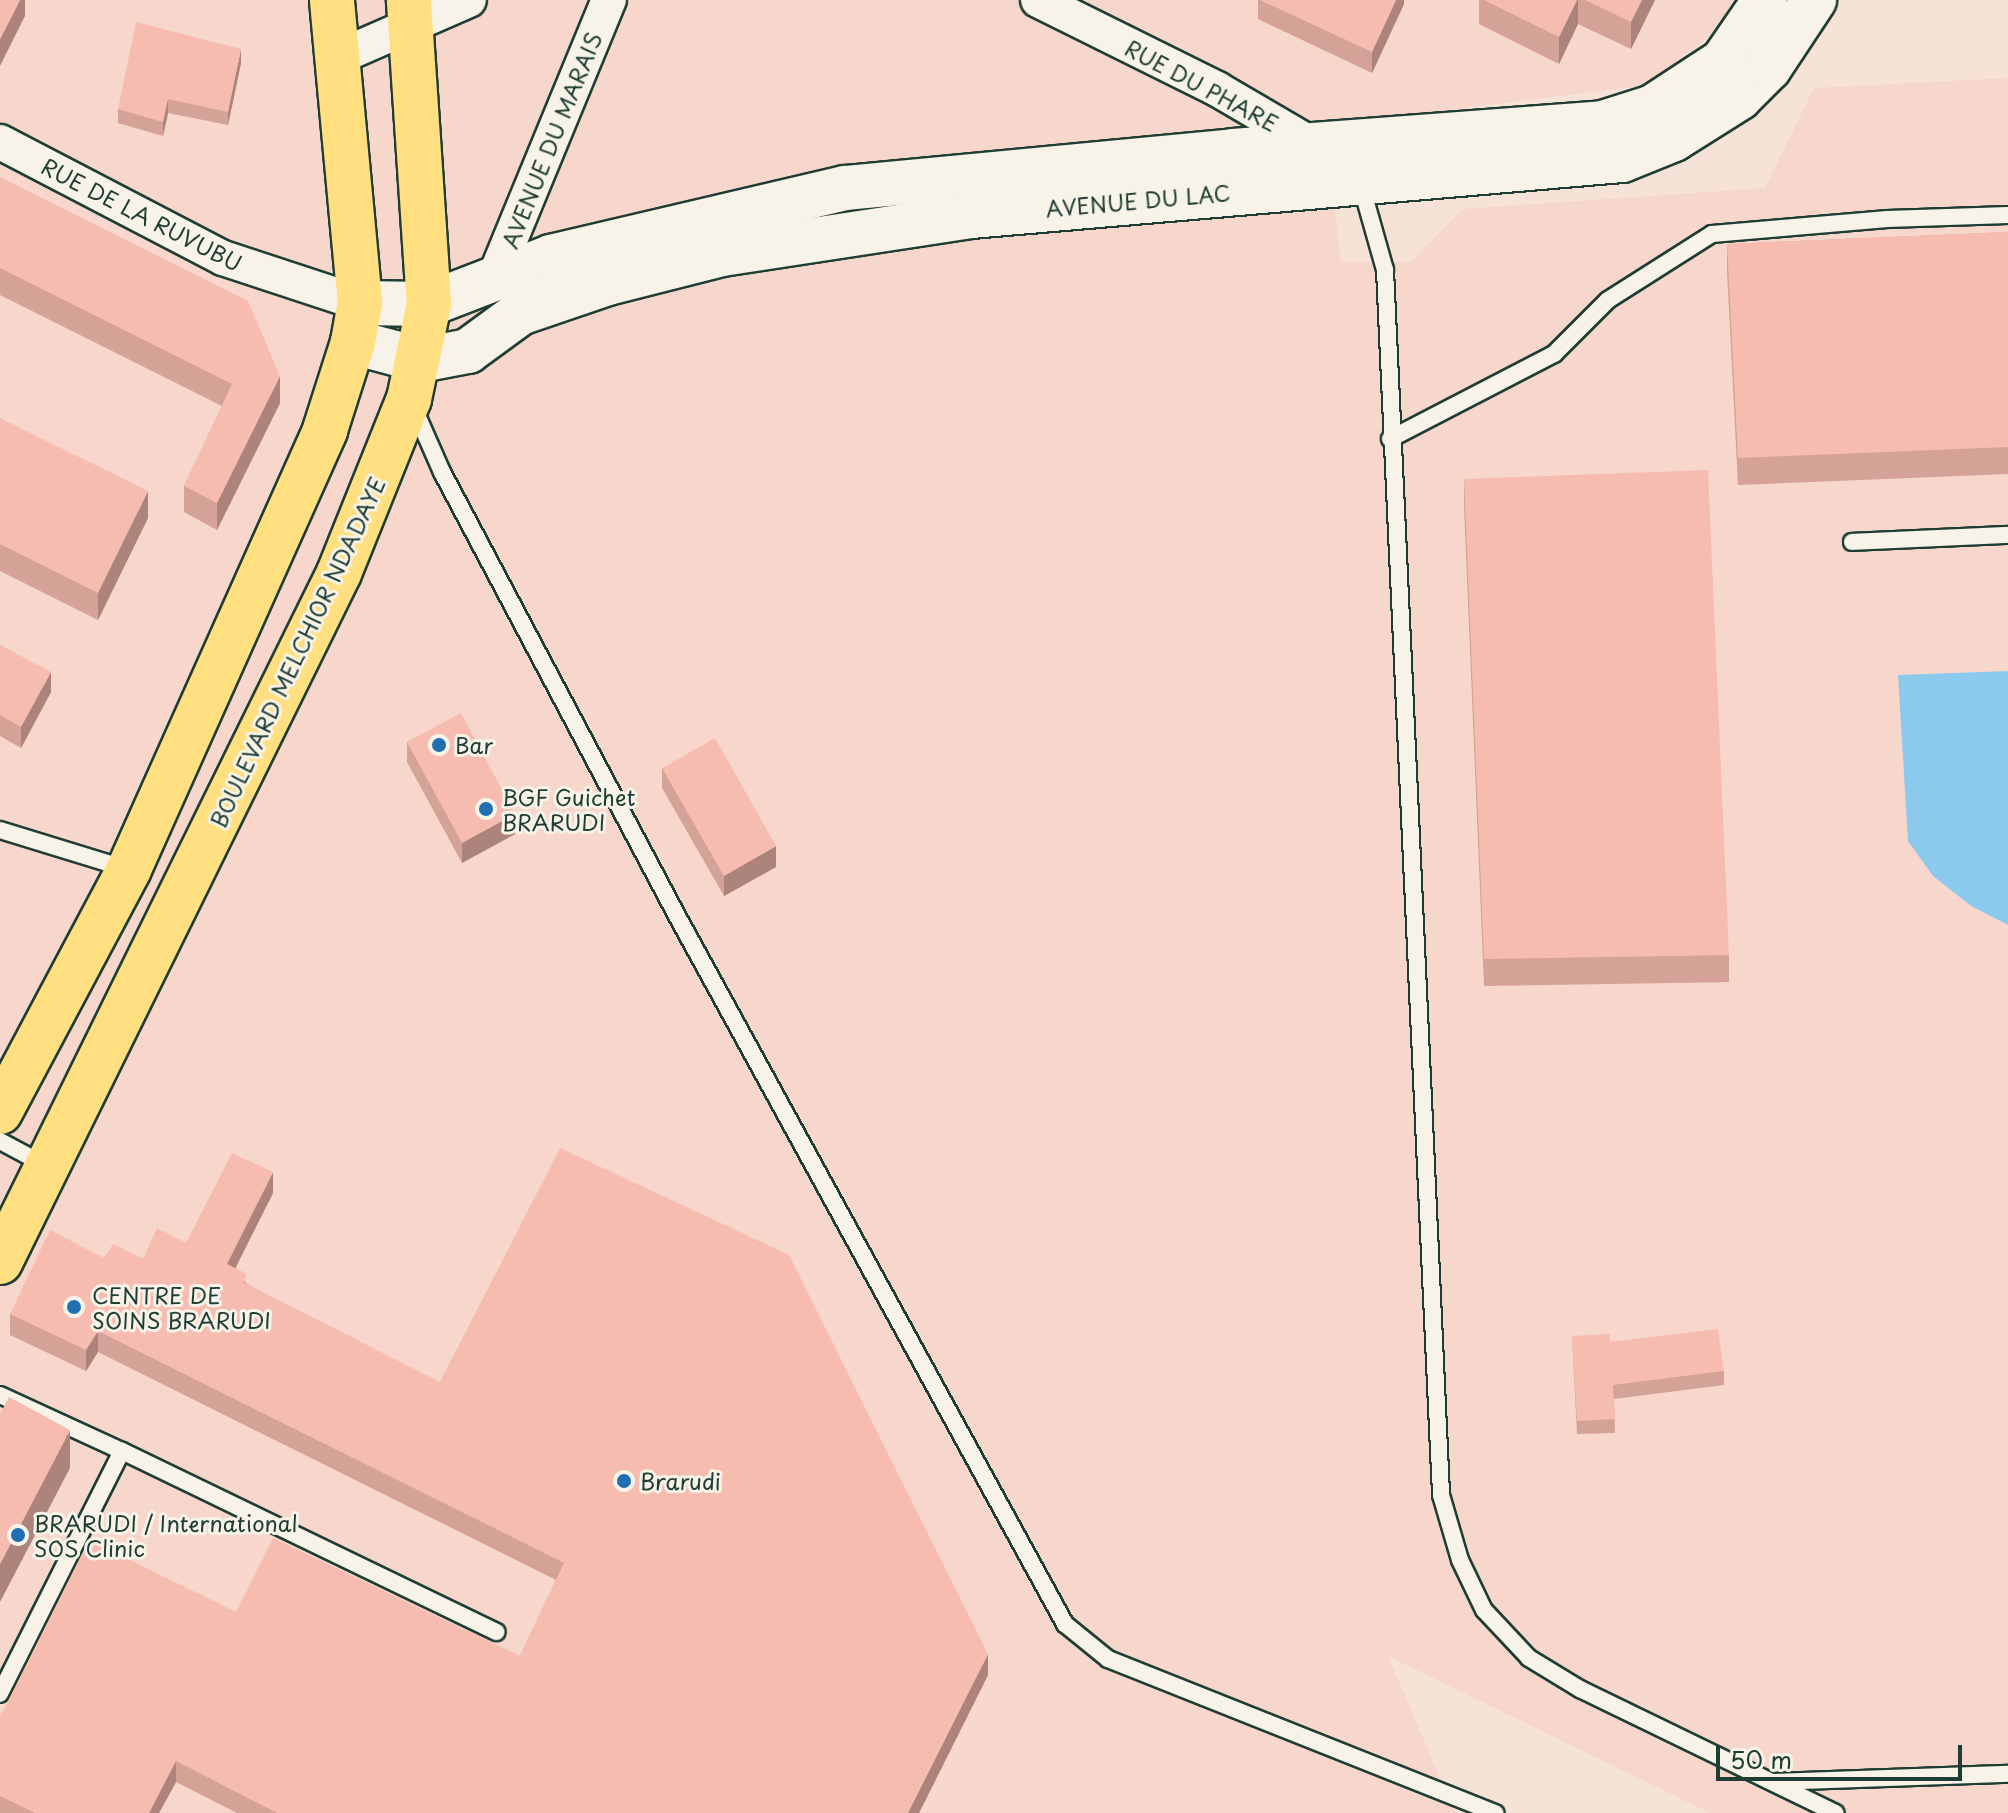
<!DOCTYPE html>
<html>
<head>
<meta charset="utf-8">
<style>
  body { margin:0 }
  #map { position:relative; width:2008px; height:1813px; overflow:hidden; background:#f7e2d7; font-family:"Playpen Sans",sans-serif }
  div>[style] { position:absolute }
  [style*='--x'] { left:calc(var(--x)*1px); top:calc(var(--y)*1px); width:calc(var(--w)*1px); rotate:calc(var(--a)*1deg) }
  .built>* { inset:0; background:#f7d7cb }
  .water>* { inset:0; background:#8ccaed }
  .roads { filter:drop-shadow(2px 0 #1f3d34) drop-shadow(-2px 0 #1f3d34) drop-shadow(0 2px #1f3d34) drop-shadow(0 -2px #1f3d34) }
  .service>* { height:16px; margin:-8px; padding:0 8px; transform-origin:8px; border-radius:8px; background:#f7f3e8 }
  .minor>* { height:34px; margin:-17px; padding:0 17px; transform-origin:17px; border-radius:17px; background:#f7f3e8 }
  .secondary>* { height:44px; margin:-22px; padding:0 22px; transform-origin:22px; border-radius:22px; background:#f7f3e8 }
  .primary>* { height:44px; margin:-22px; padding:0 22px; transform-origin:22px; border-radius:22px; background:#ffdf80 }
  .wall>* { inset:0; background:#d4a297 }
  .shaded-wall>* { inset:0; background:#ad847b }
  .building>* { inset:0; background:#f7bcb0 }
  .dots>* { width:22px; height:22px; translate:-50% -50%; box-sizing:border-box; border:4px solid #f7f3e8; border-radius:50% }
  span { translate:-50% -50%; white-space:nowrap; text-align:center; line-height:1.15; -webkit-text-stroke:6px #f7f3e8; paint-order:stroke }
  .street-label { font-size:22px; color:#1f3d34 }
  .poi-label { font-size:22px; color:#1f3d34 }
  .left { translate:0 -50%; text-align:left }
  .scale { position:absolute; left:1716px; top:1745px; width:246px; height:36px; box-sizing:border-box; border:4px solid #1f3d34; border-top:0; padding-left:10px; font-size:24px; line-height:28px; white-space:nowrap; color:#1f3d34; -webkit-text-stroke:6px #f7f3e8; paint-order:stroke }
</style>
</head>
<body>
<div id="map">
  <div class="built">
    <i style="clip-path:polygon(0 0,1748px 0,1657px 84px,1324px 125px,1341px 262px,1411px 262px,1463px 209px,1765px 188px,1814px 88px,2008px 78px,2008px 671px,1899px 675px,1971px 906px,2008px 925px,2008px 1813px,1710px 1813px,1388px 1656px,1455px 1813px,0 1813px)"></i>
  </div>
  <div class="water">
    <i style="clip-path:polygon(2008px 671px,2008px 925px,1971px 906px,1933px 876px,1908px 841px,1898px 675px)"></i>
  </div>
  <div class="roads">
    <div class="service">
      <i style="--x:1361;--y:185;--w:88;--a:74.2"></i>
      <i style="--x:1385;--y:270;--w:1226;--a:87.38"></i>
      <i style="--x:1441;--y:1495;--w:68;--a:73.7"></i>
      <i style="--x:1460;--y:1560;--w:55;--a:64.4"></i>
      <i style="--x:1484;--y:1610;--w:66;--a:46.8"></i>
      <i style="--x:1529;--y:1658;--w:60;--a:31.3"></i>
      <i style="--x:1580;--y:1689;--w:284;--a:25.9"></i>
      <i style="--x:413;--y:406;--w:72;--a:66.3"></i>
      <i style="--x:442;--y:472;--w:500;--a:62.1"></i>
      <i style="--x:676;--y:914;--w:810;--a:61.28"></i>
      <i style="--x:1065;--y:1624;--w:55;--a:39.1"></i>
      <i style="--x:1108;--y:1659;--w:417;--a:21.7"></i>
      <i style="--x:1390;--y:439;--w:185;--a:-27.4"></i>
      <i style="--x:1554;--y:354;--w:76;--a:-45"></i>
      <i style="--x:1608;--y:300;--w:123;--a:-32.4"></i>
      <i style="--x:1712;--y:234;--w:176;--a:-4.9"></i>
      <i style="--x:1887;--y:219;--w:121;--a:-1.9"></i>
      <i style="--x:1852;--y:542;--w:156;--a:-2.6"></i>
      <i style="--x:0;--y:830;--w:133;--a:17.1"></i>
      <i style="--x:0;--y:1141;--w:51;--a:28.1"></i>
      <i style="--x:0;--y:1395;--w:134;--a:24.7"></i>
      <i style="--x:122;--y:1451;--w:272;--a:116.7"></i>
      <i style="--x:122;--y:1451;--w:416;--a:25.8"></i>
      <i style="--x:1774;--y:1782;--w:234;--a:-2"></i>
    </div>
    <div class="minor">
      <i style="--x:1038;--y:0;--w:200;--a:26.4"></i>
      <i style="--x:1217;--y:89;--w:117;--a:30.3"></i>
      <i style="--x:336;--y:58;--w:145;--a:-23.6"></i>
      <i style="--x:0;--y:142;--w:251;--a:27.5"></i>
      <i style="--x:223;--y:258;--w:144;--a:18.2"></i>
      <i style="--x:493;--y:281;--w:304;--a:-67.6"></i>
    </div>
    <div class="secondary">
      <i style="--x:360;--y:303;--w:69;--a:0.8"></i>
      <i style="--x:429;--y:304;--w:131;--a:-21.1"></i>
      <i style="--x:551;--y:257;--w:302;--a:-13.2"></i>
      <i style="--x:845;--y:188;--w:390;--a:-5.4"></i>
      <i style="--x:1233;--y:151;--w:371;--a:-4.3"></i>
      <i style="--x:1603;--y:123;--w:52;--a:-17.7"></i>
      <i style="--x:1653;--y:107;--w:84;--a:-33.3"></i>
      <i style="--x:1723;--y:61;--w:74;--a:-55.5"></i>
      <i style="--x:353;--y:342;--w:70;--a:14.8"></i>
      <i style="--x:421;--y:360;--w:48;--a:-10.8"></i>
      <i style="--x:468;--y:351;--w:64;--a:-36.2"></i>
      <i style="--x:520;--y:313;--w:93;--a:-18.8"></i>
      <i style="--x:608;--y:283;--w:118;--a:-14.3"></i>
      <i style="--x:722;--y:254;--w:252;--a:-8.7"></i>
      <i style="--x:971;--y:216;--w:653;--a:-4.92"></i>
      <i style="--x:1622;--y:160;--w:56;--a:-22"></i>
      <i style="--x:1674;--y:139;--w:77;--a:-32.2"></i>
      <i style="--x:1739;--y:98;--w:42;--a:-45"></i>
      <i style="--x:1769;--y:68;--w:82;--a:-56.5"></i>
    </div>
    <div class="primary">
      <i style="--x:0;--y:1112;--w:275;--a:-62"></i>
      <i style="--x:129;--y:869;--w:481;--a:-65.9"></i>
      <i style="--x:325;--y:430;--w:92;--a:-72.3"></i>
      <i style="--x:353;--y:342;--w:40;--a:-80"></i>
      <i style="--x:360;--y:303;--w:304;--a:-95.3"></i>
      <i style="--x:0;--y:1262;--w:768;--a:-63.8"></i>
      <i style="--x:339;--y:573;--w:188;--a:-68.1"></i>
      <i style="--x:409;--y:399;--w:97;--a:-78.1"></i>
      <i style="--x:429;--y:304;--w:305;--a:-93.8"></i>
    </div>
  </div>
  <div class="wall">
    <i style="clip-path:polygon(1258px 0,1404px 0,1404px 4px,1372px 73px,1258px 19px)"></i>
    <i style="clip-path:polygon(1479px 0,1655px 0,1631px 49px,1578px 24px,1559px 64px,1479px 24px)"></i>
    <i style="clip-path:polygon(241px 63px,228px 125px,168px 113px,163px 136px,118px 123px,118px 109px)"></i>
    <i style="clip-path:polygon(0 177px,280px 403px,217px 530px,184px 512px,184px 486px,222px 406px,0 295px)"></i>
    <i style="clip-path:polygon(2008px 232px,2008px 474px,1738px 485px,1727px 271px,1727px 244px)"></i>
    <i style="clip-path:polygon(0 418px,148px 518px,98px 620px,0 571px)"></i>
    <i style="clip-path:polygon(1464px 479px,1729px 955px,1729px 982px,1484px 986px,1464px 506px)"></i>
    <i style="clip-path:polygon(0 645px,51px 692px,21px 748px,0 736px)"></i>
    <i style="clip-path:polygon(407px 742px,515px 834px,462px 863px,407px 762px)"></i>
    <i style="clip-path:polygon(662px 768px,776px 867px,724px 896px,662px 788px)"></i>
    <i style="clip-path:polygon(273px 1193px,235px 1268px,247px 1284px,988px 1675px,919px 1813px,237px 1813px,176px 1782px,159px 1813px,0 1813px,0 1717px,236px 1612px,520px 1656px,556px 1580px,98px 1352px,86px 1371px,10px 1335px,10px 1314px,104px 1258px,143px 1259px,186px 1243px)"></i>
    <i style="clip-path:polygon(1572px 1336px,1610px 1342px,1724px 1371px,1724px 1385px,1614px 1399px,1615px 1433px,1577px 1434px)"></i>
  </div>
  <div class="shaded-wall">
    <i style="clip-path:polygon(20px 0,25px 0,25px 16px,0 66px,0 39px)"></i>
    <i style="clip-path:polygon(1396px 0,1404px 0,1404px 4px,1372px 73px,1372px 52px)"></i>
    <i style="clip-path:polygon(1577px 0,1578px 0,1578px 24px,1559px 64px,1559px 37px)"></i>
    <i style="clip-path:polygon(1642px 0,1655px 0,1631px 49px,1631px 22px)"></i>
    <i style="clip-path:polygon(241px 49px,241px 63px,228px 125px,228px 112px)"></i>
    <i style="clip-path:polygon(168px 99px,168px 113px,163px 136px,163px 122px)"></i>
    <i style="clip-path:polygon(280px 376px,280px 403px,217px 530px,217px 503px)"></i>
    <i style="clip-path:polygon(148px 491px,148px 518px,98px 620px,98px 593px)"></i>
    <i style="clip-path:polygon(51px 672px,51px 692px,21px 748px,21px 727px)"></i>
    <i style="clip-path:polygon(515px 814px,515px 834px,462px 863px,462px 843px)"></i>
    <i style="clip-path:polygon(776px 846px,776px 867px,724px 896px,724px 876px)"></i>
    <i style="clip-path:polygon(273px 1172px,273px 1193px,227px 1285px,227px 1264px)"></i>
    <i style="clip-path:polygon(98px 1331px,98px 1352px,86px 1371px,86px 1350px)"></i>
    <i style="clip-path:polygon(70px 1430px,70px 1468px,0 1602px,0 1564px)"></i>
    <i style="clip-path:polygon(988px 1654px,988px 1675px,919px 1813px,908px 1813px)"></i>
    <i style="clip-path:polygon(176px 1761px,176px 1782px,159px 1813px,149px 1813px)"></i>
  </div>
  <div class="building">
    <i style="clip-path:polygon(0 0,20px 0,0 39px)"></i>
    <i style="clip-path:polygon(1260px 0,1396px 0,1372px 52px)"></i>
    <i style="clip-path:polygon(1484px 0,1577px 0,1559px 37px)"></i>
    <i style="clip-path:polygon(1585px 0,1642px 0,1631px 22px)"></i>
    <i style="clip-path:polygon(136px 22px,241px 49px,228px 112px,168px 99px,163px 122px,118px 109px)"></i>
    <i style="clip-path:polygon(0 177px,248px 301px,280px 376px,217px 503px,184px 486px,232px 384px,0 268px)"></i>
    <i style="clip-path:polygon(2008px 232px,2008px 447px,1738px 458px,1727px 244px)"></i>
    <i style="clip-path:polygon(0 418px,148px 491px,98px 593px,0 544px)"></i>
    <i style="clip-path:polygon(1708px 470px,1729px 955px,1484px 959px,1464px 479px)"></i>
    <i style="clip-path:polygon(0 645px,51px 672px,21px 727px,0 715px)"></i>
    <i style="clip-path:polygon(461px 713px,515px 814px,462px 843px,407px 742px)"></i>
    <i style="clip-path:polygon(715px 738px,776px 846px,724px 876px,662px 768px)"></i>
    <i style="clip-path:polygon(560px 1148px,789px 1255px,988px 1654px,908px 1813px,277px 1813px,176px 1761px,149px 1813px,35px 1813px,0 1796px,0 1717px,89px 1540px,236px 1612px,273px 1538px,520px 1656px,564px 1563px,98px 1331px,86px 1350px,10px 1314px,50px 1230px,104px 1258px,113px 1244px,143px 1259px,157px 1228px,186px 1243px,232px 1153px,273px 1172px,227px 1264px,247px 1274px,243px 1282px,440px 1382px)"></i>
    <i style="clip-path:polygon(1718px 1329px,1724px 1371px,1613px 1385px,1615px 1419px,1577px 1421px,1572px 1336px,1610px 1334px,1610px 1342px)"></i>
    <i style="clip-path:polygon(9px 1397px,70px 1430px,0 1564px,0 1414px)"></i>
  </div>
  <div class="dots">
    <i style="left:439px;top:745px;background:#1f6fb2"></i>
    <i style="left:486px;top:809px;background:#1f6fb2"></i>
    <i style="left:74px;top:1307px;background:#1f6fb2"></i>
    <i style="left:624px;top:1481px;background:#1f6fb2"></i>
    <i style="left:18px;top:1535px;background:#1f6fb2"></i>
  </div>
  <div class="street-label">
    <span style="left:1202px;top:85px;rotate:28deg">RUE DU PHARE</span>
    <span style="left:551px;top:140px;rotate:-68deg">AVENUE DU MARAIS</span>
    <span style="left:1138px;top:200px;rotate:-5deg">AVENUE DU LAC</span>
    <span style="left:142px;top:214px;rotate:27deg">RUE DE LA RUVUBU</span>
    <span style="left:297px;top:652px;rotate:-65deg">BOULEVARD MELCHIOR NDADAYE</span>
  </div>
  <div class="poi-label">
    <span class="left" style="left:455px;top:745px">Bar</span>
    <span class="left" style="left:502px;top:809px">BGF Guichet<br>BRARUDI</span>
    <span class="left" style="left:92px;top:1307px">CENTRE DE<br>SOINS BRARUDI</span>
    <span class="left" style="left:640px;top:1481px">Brarudi</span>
    <span class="left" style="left:34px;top:1535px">BRARUDI / International<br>SOS Clinic</span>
  </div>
  <div class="scale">50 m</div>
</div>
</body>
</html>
